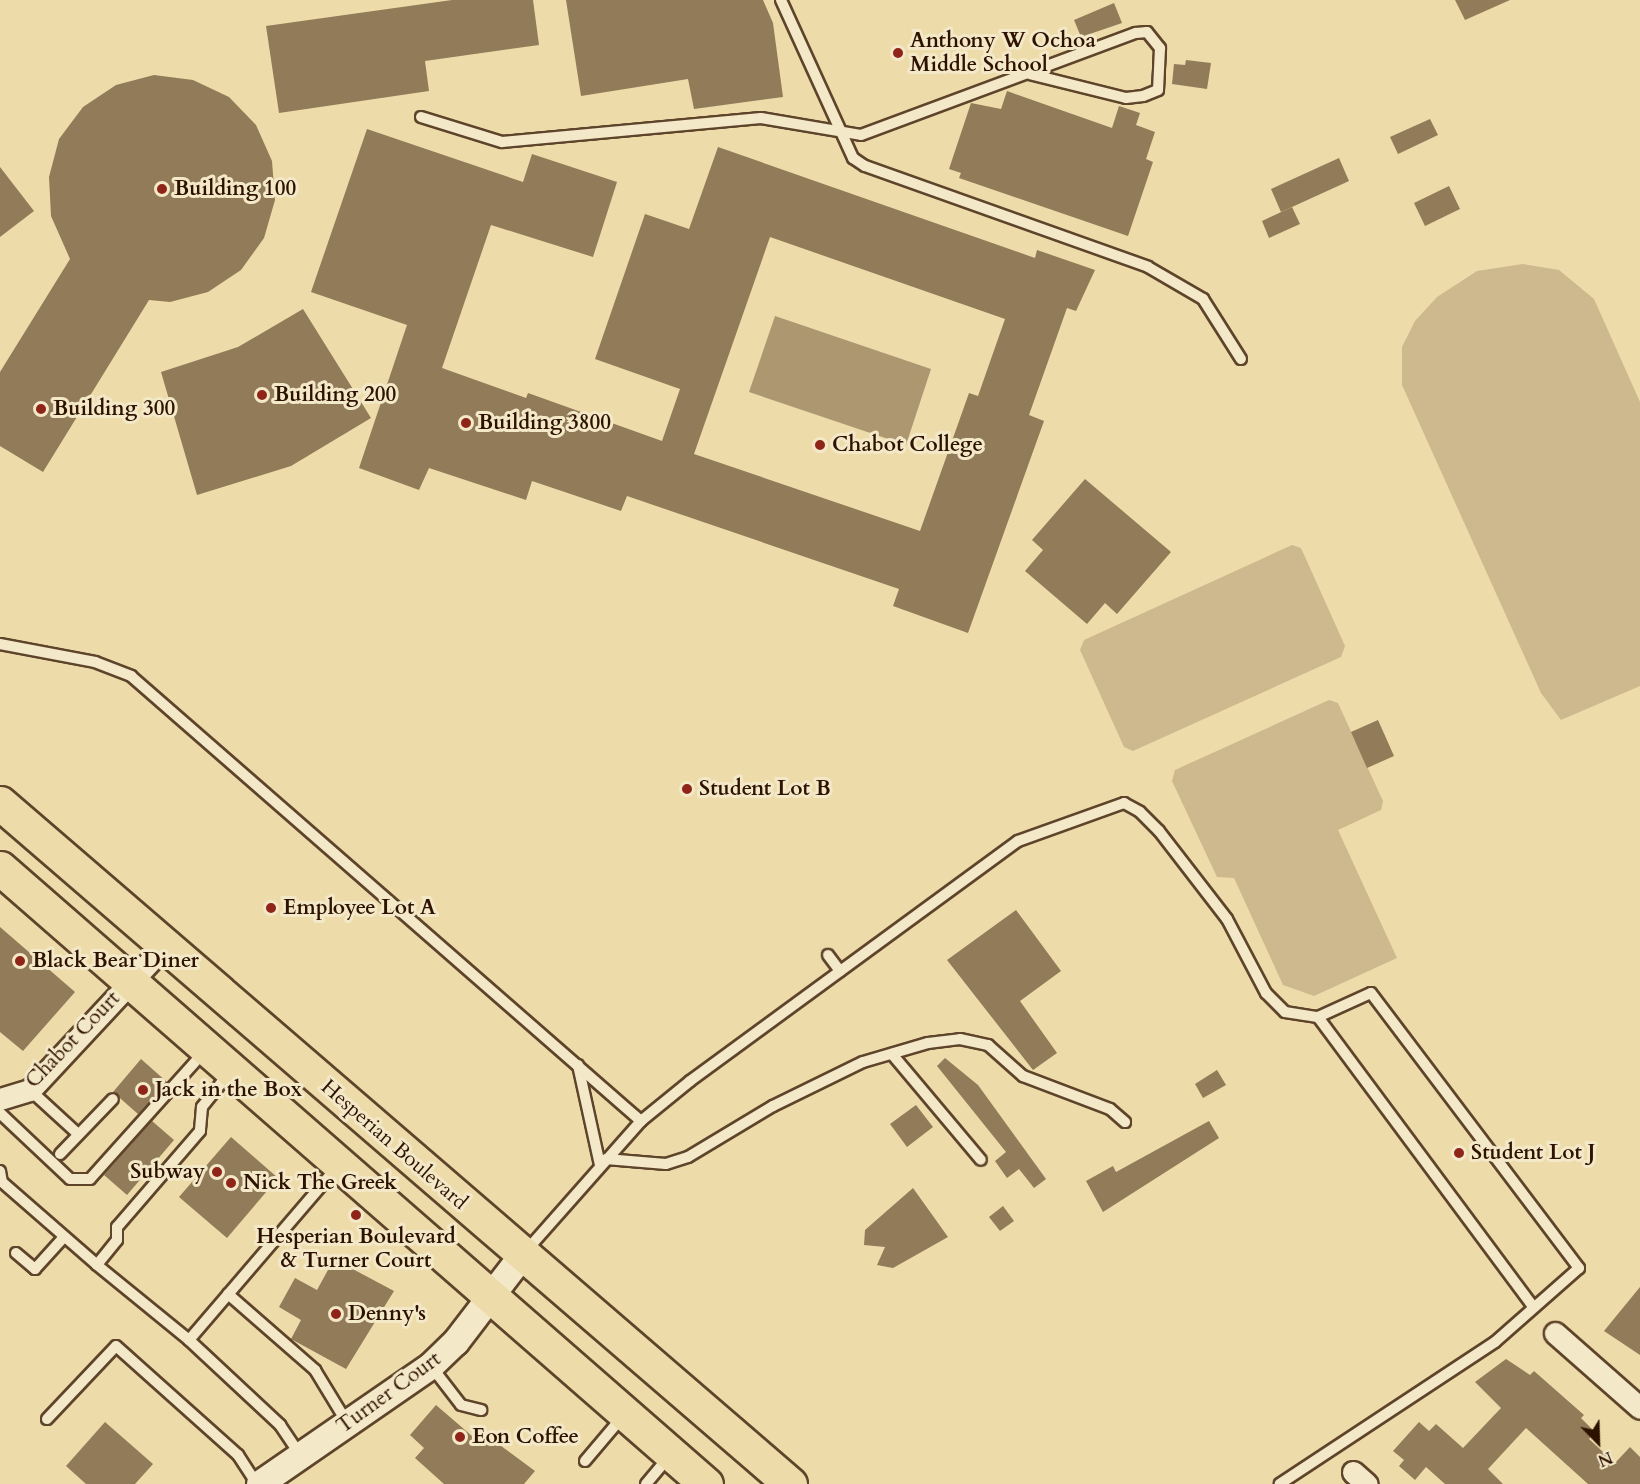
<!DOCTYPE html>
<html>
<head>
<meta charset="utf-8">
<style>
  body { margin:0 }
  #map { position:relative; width:1640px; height:1484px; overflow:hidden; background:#eddbaa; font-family:Cardo,serif }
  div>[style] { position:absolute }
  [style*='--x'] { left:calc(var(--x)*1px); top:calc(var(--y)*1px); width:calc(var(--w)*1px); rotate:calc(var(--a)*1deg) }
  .green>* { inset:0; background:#cdb98d }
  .water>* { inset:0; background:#ac9770 }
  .building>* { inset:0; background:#917b58 }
  .roads { filter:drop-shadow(2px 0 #5e442a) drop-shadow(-2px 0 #5e442a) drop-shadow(0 2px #5e442a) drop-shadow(0 -2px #5e442a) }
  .service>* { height:10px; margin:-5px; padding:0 5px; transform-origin:5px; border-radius:5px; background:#f3e8c8 }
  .minor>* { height:21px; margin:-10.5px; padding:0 10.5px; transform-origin:10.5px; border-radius:10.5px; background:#f3e8c8 }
  .tertiary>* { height:26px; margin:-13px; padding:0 13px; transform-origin:13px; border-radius:13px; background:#f3e8c8 }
  .primary>* { height:33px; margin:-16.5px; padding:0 16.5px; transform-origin:16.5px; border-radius:16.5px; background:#eddbaa }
  .dots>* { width:16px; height:16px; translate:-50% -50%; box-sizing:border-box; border:3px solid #f3e8c8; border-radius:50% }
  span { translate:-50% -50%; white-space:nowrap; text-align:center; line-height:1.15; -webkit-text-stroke:6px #f3e8c8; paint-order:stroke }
  .poi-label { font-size:21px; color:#2e1200; font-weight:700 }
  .left { translate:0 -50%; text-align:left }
  .right { translate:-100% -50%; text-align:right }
  .street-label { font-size:21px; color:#2e1200 }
  .north { position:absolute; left:1568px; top:1412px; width:60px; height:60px; -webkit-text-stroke:4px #f3e8c8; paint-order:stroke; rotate:157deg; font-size:16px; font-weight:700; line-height:24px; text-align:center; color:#2e1200 }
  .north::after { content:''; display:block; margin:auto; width:21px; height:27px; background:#2e1200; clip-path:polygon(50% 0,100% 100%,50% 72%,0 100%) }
</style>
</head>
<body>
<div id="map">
  <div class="green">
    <i style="clip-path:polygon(1523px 264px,1559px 270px,1594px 299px,1640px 402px,1640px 686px,1561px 720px,1541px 693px,1402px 385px,1402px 347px,1415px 321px,1437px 297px,1477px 271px)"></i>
    <i style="clip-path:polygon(1292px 545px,1301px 548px,1345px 646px,1341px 657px,1133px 751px,1124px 747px,1080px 650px,1084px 640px)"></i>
    <i style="clip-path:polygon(1329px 700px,1338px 703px,1383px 801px,1381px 810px,1338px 830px,1397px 958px,1314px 996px,1283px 985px,1234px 878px,1217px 877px,1172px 781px,1175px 770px)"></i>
  </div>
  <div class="water">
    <i style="clip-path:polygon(775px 316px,931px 369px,906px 445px,749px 392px)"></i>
  </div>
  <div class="building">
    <i style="clip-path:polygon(452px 0,533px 0,539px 45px,425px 61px,429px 91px,279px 113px,266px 26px)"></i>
    <i style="clip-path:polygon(566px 0,763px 0,773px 23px,783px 97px,694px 109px,688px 79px,581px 96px)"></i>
    <i style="clip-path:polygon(1455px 0,1510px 0,1465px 20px)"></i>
    <i style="clip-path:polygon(1114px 3px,1122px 23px,1081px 37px,1074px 20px)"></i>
    <i style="clip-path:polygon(1186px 60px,1211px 63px,1207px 89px,1172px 84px,1174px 64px,1185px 65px)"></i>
    <i style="clip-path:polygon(154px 75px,193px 80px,229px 97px,256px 125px,272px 161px,275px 200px,264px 238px,241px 270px,208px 292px,170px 302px,149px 300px,43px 472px,0 446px,0 372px,70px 259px,51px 216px,49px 177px,59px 139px,83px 107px,116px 85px)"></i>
    <i style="clip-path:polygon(1007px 91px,1112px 128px,1119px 106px,1140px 113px,1136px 125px,1155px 132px,1146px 159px,1153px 162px,1128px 236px,959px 178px,961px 173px,949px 169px,971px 103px,1001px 109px)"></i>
    <i style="clip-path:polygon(1430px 119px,1438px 135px,1398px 154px,1390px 137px)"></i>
    <i style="clip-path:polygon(evenodd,367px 129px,523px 182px,532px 154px,617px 182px,593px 257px,491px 225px,442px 368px,526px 398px,528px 393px,662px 441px,680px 389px,595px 359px,645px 214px,689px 229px,718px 147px,1035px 258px,1037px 250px,1095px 270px,1076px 311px,1067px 308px,1029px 415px,1044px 421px,968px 633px,893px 606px,899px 589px,627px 496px,621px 511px,532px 481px,526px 500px,429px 468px,419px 490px,359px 468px,407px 325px,311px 292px,367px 129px,770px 237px,1005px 319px,978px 396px,969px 393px,920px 531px,694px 454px,770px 237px)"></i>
    <i style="clip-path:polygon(1339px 158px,1349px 181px,1281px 212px,1271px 189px)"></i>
    <i style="clip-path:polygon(0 167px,34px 211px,0 237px)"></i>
    <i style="clip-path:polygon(1449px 186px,1460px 209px,1425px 226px,1414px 203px)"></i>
    <i style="clip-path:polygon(1292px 207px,1300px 224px,1269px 238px,1262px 221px)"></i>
    <i style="clip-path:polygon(303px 309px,371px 418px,291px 466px,197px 495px,161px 372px,238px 347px)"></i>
    <i style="clip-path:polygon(1085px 479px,1171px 552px,1117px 614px,1105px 603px,1087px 624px,1025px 571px,1043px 550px,1032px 540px)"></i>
    <i style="clip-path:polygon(1378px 720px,1394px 756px,1367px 768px,1351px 732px)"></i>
    <i style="clip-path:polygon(1016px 910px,1061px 971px,1020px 1001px,1057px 1053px,1033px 1070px,947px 960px)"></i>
    <i style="clip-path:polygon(0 927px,75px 992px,23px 1051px,0 1032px)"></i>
    <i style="clip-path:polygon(945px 1058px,978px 1085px,1046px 1179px,1034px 1188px,1019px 1169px,1007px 1178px,995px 1161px,1006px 1152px,937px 1066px)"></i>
    <i style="clip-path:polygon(141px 1059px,167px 1082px,138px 1114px,113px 1092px)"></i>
    <i style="clip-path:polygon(1217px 1070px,1226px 1085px,1203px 1098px,1195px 1084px)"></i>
    <i style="clip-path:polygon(916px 1105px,933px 1127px,907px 1147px,890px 1124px)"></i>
    <i style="clip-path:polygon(152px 1121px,174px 1140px,127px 1195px,104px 1175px)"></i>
    <i style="clip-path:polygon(1209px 1121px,1219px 1138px,1103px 1212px,1086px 1181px,1113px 1166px,1116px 1172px)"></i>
    <i style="clip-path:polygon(231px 1137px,278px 1178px,227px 1238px,179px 1197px)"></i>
    <i style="clip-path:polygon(913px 1188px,948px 1237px,893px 1268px,877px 1265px,885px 1247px,864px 1245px,865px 1230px)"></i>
    <i style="clip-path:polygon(1003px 1206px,1014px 1221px,1000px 1231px,989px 1217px)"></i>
    <i style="clip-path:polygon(334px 1259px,394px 1291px,346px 1369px,291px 1339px,301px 1320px,279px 1307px,295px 1278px,317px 1290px)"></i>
    <i style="clip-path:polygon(1640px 1287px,1640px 1355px,1604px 1331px)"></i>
    <i style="clip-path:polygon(1506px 1359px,1530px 1375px,1534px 1371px,1584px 1415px,1581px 1418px,1595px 1432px,1589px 1439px,1615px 1463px,1630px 1447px,1640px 1457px,1640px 1484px,1588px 1484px,1526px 1428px,1488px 1469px,1503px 1484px,1445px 1484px,1426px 1467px,1415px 1480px,1399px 1466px,1404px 1460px,1393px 1451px,1419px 1422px,1429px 1431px,1436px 1424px,1463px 1448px,1501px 1408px,1475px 1382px)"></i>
    <i style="clip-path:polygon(436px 1405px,472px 1436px,478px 1429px,535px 1471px,524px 1484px,444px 1484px,415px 1458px,424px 1448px,410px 1435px)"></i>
    <i style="clip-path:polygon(105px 1422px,153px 1464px,135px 1484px,86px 1484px,66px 1466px)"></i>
  </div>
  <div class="roads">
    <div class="service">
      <i style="--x:781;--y:0;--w:174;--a:65.5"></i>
      <i style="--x:853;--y:158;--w:14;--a:34"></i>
      <i style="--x:865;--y:166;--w:300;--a:19.6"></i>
      <i style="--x:1148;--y:267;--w:64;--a:30.2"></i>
      <i style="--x:1203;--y:299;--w:71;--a:57.7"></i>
      <i style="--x:421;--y:117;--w:85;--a:17.2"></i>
      <i style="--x:502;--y:142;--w:260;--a:-5.3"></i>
      <i style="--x:761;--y:118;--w:101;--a:9.6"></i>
      <i style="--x:861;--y:135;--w:293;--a:-20.4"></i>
      <i style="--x:1136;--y:33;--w:11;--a:-5"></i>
      <i style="--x:1147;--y:32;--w:21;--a:51"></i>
      <i style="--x:1160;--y:48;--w:42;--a:92.7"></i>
      <i style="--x:1158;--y:90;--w:16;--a:158"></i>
      <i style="--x:1143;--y:96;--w:17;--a:173"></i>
      <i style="--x:1126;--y:98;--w:99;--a:-166"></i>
      <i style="--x:0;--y:644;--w:97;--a:10.7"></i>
      <i style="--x:95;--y:662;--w:39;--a:21"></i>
      <i style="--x:131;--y:676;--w:677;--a:41.11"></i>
      <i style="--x:828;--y:955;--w:20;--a:53"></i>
      <i style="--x:1318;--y:1017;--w:360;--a:53.4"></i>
      <i style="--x:892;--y:1054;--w:138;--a:50"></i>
      <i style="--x:578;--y:1065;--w:102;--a:77.6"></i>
      <i style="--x:230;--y:1072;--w:45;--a:128.7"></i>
      <i style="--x:202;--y:1107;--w:24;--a:95"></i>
      <i style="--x:200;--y:1131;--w:127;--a:130.8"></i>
      <i style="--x:117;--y:1227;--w:13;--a:90"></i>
      <i style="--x:117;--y:1240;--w:32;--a:129"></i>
      <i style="--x:97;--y:1265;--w:119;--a:39.2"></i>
      <i style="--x:189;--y:1340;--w:229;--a:-49.4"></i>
      <i style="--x:30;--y:1090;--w:65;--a:42.5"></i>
      <i style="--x:0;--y:1113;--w:96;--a:43.3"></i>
      <i style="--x:70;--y:1179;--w:20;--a:0"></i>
      <i style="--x:90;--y:1179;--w:171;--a:-48.1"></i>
      <i style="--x:60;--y:1154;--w:76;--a:-46.1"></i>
      <i style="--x:606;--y:1159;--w:60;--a:4.8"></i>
      <i style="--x:666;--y:1164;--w:23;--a:-18"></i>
      <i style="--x:688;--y:1157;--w:99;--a:-31"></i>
      <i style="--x:773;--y:1106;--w:100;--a:-26.1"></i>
      <i style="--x:863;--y:1062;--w:68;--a:-16.3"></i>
      <i style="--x:928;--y:1043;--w:32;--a:-7"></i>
      <i style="--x:960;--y:1039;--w:29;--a:12"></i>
      <i style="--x:988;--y:1045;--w:47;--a:41.5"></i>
      <i style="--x:1023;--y:1076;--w:93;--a:20.8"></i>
      <i style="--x:1110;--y:1109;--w:20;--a:41"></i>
      <i style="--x:0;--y:1171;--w:11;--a:80"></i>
      <i style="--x:2;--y:1182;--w:126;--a:41.1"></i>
      <i style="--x:526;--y:1251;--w:174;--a:-48.5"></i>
      <i style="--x:641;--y:1121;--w:63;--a:-39.2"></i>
      <i style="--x:690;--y:1081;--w:406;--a:-36.2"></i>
      <i style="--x:1018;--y:841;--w:113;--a:-19.7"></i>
      <i style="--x:1124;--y:803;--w:18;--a:29"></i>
      <i style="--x:1140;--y:812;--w:27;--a:45"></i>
      <i style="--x:1159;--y:831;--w:111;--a:52.3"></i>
      <i style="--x:1227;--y:919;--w:84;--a:62.2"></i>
      <i style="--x:1266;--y:993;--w:27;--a:45"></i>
      <i style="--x:1285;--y:1012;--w:33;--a:9"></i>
      <i style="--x:1318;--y:1017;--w:58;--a:-24.4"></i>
      <i style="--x:1371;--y:993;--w:345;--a:52.9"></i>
      <i style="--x:1579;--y:1268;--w:112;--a:138.6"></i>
      <i style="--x:1495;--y:1342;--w:258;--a:146.6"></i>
      <i style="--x:16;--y:1253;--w:25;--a:40"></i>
      <i style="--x:35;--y:1269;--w:43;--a:-47.8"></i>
      <i style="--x:228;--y:1294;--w:116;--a:41.1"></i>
      <i style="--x:315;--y:1370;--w:63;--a:58.6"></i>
      <i style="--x:189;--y:1340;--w:125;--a:43"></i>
      <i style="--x:280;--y:1425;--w:37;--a:56"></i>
      <i style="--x:431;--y:1366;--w:49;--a:52.4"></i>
      <i style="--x:461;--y:1405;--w:21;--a:14"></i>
      <i style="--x:47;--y:1419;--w:100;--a:-46.6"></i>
      <i style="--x:116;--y:1346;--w:164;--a:41.8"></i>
      <i style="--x:238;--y:1455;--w:35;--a:57"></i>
      <i style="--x:585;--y:1461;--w:59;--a:-49.8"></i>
      <i style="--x:646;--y:1484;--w:35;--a:-50"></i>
    </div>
    <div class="minor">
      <i style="--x:0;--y:1099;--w:31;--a:-17"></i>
      <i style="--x:30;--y:1090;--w:198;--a:-47"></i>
      <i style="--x:1555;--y:1333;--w:113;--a:41.4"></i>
      <i style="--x:1353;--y:1472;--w:18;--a:41"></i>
    </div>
    <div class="tertiary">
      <i style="--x:260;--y:1484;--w:208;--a:-34.6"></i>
      <i style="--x:431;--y:1366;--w:35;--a:-44"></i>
      <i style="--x:456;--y:1342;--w:108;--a:-52.5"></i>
    </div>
    <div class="primary">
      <i style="--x:0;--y:803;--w:1043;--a:40.76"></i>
      <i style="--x:0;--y:868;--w:937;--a:41.11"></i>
    </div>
  </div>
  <div class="dots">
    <i style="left:898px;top:53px;background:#8f2418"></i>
    <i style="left:162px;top:189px;background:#8f2418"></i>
    <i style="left:262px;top:395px;background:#8f2418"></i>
    <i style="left:41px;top:409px;background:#8f2418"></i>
    <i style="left:466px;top:423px;background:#8f2418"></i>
    <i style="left:820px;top:445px;background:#8f2418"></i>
    <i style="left:687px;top:789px;background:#8f2418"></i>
    <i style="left:271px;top:908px;background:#8f2418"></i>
    <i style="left:20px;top:961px;background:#8f2418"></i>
    <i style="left:143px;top:1090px;background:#8f2418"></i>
    <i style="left:1459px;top:1153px;background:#8f2418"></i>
    <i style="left:217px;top:1172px;background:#8f2418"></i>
    <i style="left:231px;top:1183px;background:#8f2418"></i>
    <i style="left:356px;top:1215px;background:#8f2418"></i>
    <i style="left:336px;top:1314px;background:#8f2418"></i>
    <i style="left:460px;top:1437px;background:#8f2418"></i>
  </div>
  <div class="poi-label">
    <span class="left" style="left:910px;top:53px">Anthony W Ochoa<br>Middle School</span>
    <span class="left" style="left:174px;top:189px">Building 100</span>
    <span class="left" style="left:274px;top:395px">Building 200</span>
    <span class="left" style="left:53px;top:409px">Building 300</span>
    <span class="left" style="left:478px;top:423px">Building 3800</span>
    <span class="left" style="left:832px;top:445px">Chabot College</span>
    <span class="left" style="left:699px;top:789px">Student Lot B</span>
    <span class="left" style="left:283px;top:908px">Employee Lot A</span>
    <span class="left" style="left:32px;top:961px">Black Bear Diner</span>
    <span class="left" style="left:155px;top:1090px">Jack in the Box</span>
    <span class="left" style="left:1471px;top:1153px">Student Lot J</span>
    <span class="right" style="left:205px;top:1172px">Subway</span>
    <span class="left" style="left:243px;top:1183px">Nick The Greek</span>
    <span style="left:356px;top:1249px">Hesperian Boulevard<br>&amp; Turner Court</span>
    <span class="left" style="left:348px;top:1314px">Denny's</span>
    <span class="left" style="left:472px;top:1437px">Eon Coffee</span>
  </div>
  <div class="street-label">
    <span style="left:73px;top:1040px;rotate:-46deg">Chabot Court</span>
    <span style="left:394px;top:1145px;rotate:41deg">Hesperian Boulevard</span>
    <span style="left:389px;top:1393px;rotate:-36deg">Turner Court</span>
  </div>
  <div class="north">N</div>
</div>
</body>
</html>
